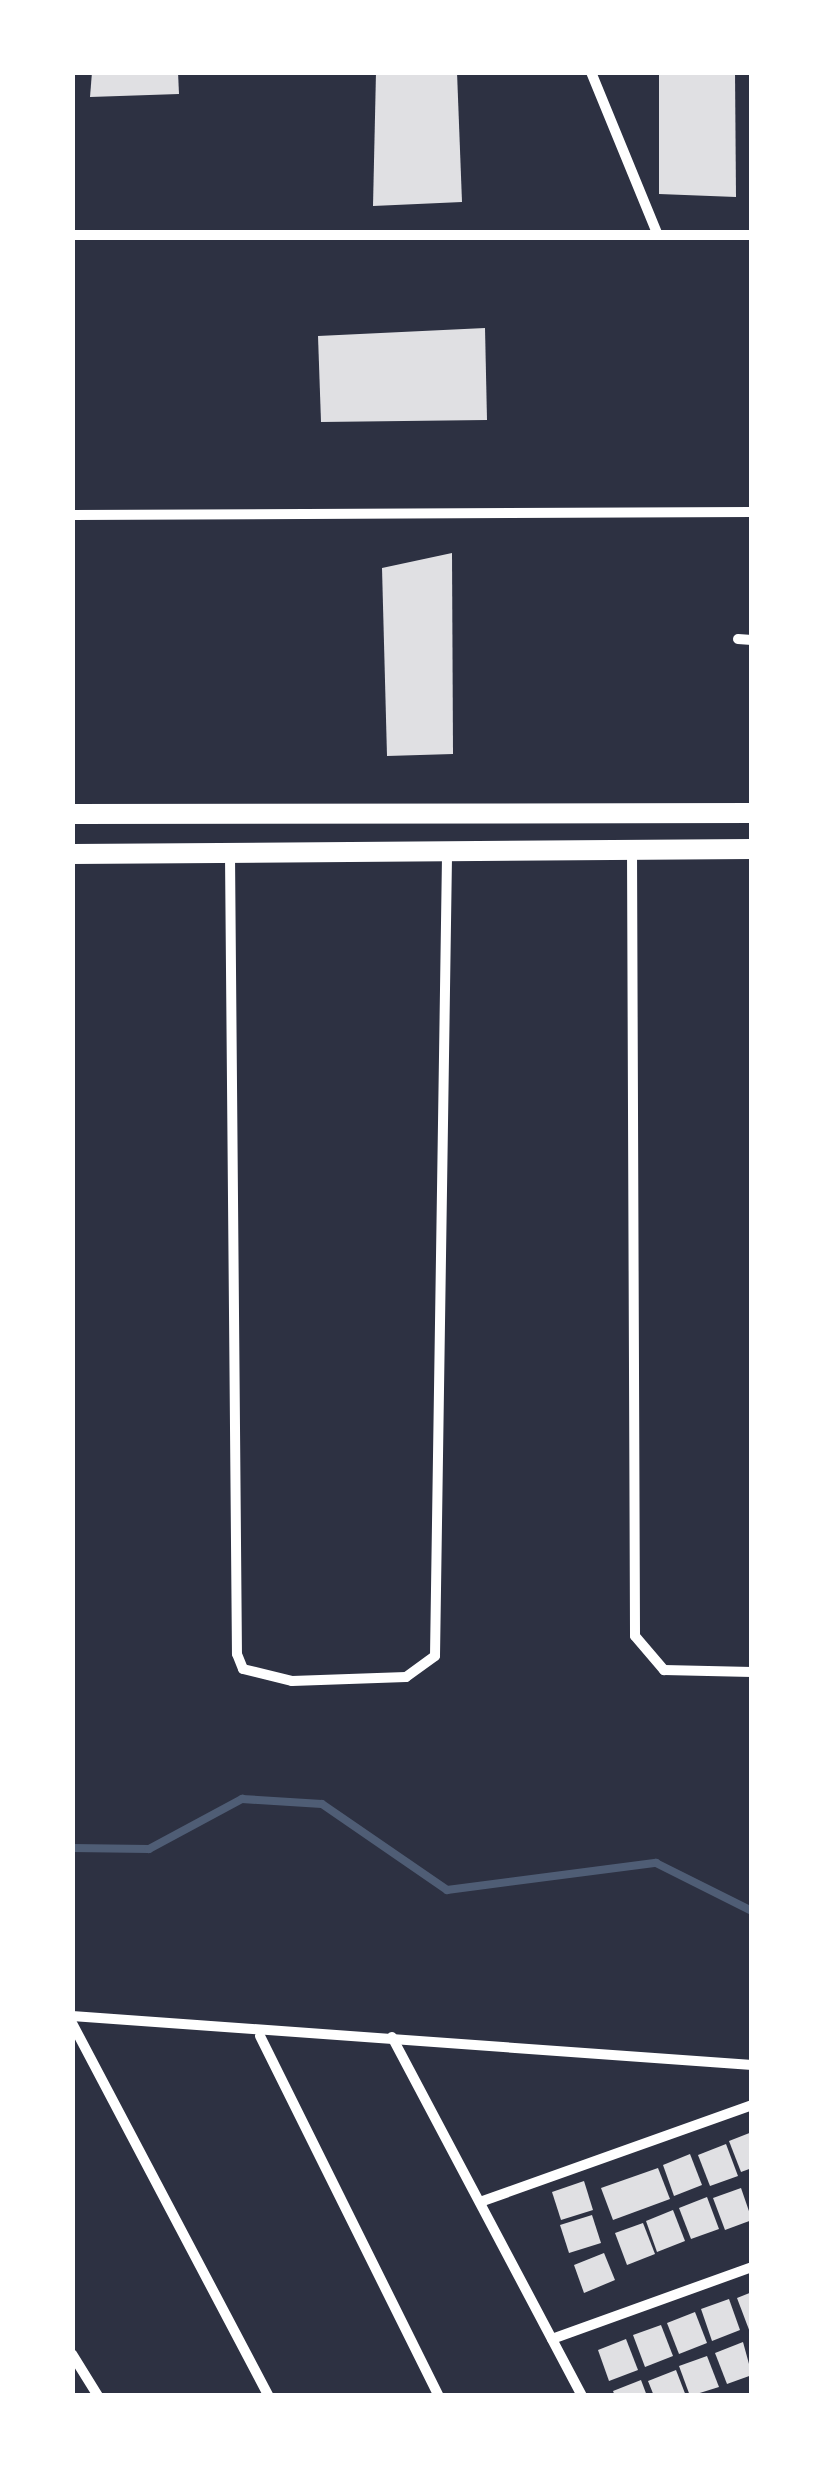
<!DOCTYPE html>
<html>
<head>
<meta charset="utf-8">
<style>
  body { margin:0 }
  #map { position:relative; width:824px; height:2468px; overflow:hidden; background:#2d3142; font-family:Arial,sans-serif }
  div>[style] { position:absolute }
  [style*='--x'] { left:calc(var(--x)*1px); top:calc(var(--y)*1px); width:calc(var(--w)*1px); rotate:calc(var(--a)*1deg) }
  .stream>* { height:8px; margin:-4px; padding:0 4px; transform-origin:4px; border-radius:4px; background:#4f5d75 }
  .building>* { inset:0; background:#e0e0e3 }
  .minor>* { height:10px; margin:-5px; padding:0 5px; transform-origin:5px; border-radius:5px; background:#fff }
  .secondary>* { height:20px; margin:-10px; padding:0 10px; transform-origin:10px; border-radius:10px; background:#fff }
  span { translate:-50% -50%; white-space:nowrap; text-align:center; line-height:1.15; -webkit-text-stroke:8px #fff; paint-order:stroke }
  .frame { position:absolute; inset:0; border:75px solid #fff; pointer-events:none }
</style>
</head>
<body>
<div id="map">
  <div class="stream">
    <i style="--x:72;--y:1848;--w:77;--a:0.7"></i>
    <i style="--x:149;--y:1849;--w:106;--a:-28.3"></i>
    <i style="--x:242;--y:1799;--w:80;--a:3.6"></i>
    <i style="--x:322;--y:1804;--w:152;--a:34.5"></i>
    <i style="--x:447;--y:1890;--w:211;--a:-7.4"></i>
    <i style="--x:656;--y:1863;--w:107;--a:26.6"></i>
  </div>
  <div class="building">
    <i style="clip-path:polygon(92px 72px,178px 72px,179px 94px,90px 97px)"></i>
    <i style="clip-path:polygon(376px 72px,457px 72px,462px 202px,373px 206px)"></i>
    <i style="clip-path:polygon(659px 72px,735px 72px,736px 197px,659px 194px)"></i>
    <i style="clip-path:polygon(485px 328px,487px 420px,321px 422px,318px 336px)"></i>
    <i style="clip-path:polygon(452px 553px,453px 754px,387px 756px,382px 568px)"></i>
    <i style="clip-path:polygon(752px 2132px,752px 2168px,741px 2172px,729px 2141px)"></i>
    <i style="clip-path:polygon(726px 2144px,738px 2176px,710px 2186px,698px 2155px)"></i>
    <i style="clip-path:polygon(690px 2154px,702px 2185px,674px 2196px,663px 2165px)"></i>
    <i style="clip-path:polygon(658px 2168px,670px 2199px,613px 2220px,601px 2188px)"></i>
    <i style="clip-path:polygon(584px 2181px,593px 2210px,561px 2220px,552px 2192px)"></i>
    <i style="clip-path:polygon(741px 2188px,752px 2220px,725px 2230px,713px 2198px)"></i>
    <i style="clip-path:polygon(707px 2197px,719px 2229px,691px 2239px,679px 2208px)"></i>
    <i style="clip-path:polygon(673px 2210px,685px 2241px,657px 2252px,646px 2221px)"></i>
    <i style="clip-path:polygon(592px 2215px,601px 2243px,569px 2253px,560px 2225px)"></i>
    <i style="clip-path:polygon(643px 2223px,655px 2254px,627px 2265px,615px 2233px)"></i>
    <i style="clip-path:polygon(604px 2253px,615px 2280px,584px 2293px,574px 2265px)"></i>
    <i style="clip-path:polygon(752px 2292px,752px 2335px,751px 2335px,737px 2298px)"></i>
    <i style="clip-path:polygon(729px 2299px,740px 2330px,712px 2341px,701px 2309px)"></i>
    <i style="clip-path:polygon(695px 2312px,707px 2343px,679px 2354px,667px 2323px)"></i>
    <i style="clip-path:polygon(661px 2325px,673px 2356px,645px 2367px,633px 2335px)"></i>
    <i style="clip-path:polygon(626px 2339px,638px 2370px,609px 2381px,598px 2350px)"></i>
    <i style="clip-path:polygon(743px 2342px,752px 2375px,727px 2384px,715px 2353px)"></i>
    <i style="clip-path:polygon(707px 2356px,719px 2387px,690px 2396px,679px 2366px)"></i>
    <i style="clip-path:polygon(676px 2370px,686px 2396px,654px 2396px,648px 2381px)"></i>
    <i style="clip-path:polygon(641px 2380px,647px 2396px,615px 2396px,613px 2391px)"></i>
  </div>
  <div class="minor">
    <i style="--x:591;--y:72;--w:174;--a:67.7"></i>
    <i style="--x:72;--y:235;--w:680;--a:0"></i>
    <i style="--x:72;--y:515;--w:680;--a:-0.25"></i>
    <i style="--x:738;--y:639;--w:14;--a:4"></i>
    <i style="--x:632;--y:850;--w:786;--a:89.78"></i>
    <i style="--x:635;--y:1636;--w:45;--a:49.5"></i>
    <i style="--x:664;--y:1670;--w:88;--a:1.3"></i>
    <i style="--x:230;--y:855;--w:799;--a:89.5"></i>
    <i style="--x:237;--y:1654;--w:16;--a:68"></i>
    <i style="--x:243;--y:1669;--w:50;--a:13.8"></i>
    <i style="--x:292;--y:1681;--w:114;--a:-2"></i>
    <i style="--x:406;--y:1677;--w:36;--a:-36"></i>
    <i style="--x:435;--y:1656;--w:803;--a:-89.14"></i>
    <i style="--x:72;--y:2016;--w:682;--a:4.12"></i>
    <i style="--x:72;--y:2023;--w:422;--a:62.2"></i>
    <i style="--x:260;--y:2036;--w:402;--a:63.6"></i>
    <i style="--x:392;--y:2037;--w:406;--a:62.1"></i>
    <i style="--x:480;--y:2202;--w:289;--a:-19.6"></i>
    <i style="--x:552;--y:2339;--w:213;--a:-19.8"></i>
    <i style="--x:72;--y:2354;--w:49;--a:58.2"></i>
  </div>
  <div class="secondary">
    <i style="--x:72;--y:814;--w:680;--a:-0.08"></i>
    <i style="--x:72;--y:854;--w:680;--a:-0.42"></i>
  </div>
  <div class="frame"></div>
</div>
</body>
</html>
